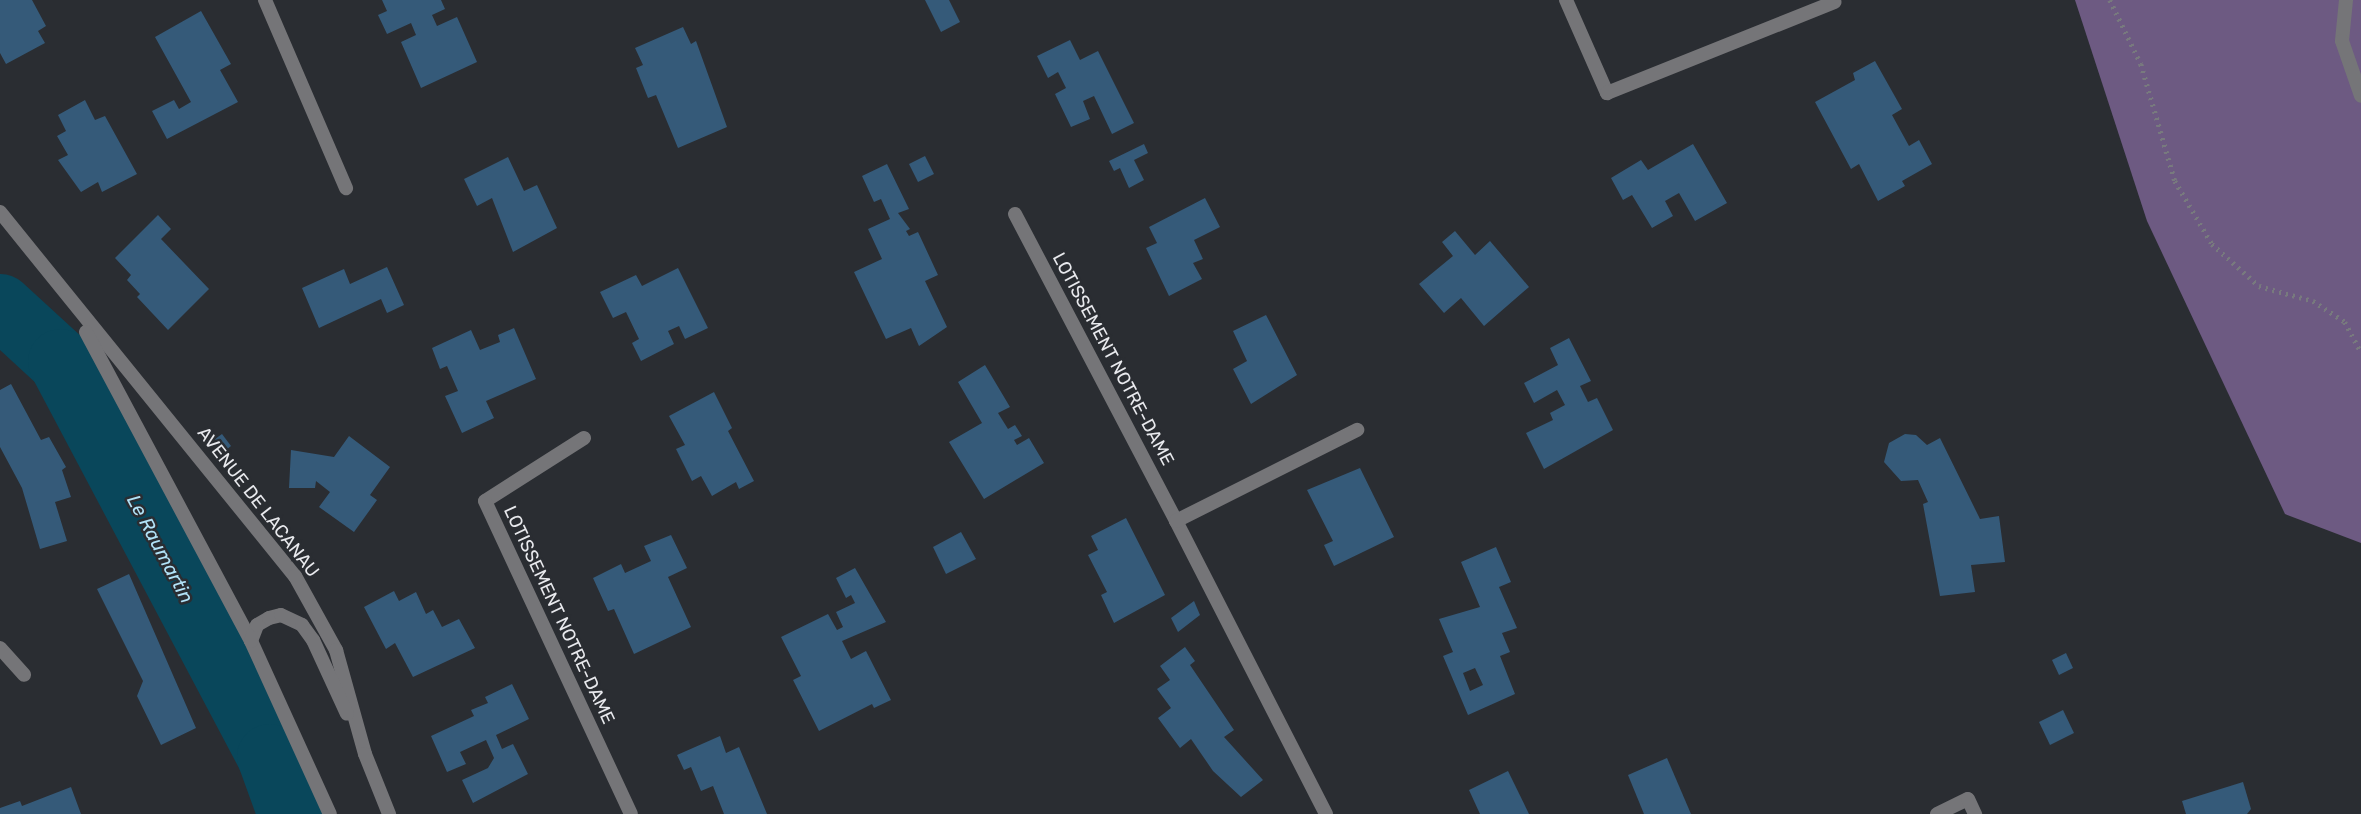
<!DOCTYPE html>
<html>
<head>
<meta charset="utf-8">
<style>
  body { margin:0 }
  #map { position:relative; width:2361px; height:814px; overflow:hidden; background:#2a2d32; font-family:Rubik,sans-serif }
  div>[style] { position:absolute }
  [style*='--x'] { left:calc(var(--x)*1px); top:calc(var(--y)*1px); width:calc(var(--w)*1px); rotate:calc(var(--a)*1deg) }
  .forest>* { inset:0; background:#6d5a82 }
  .river>* { height:65px; margin:-32.5px; padding:0 32.5px; transform-origin:32.5px; border-radius:32.5px; background:#09475b }
  .building>* { inset:0; background:#355a79 }
  .path>* { height:4.5px; margin-top:-2.25px; transform-origin:0; background:repeating-linear-gradient(90deg,#787a7e 0 2px,transparent 0 7px) }
  .lane>* { height:14px; margin:-7px; padding:0 7px; transform-origin:7px; border-radius:7px; background:#757578 }
  .street>* { height:14px; margin:-7px; padding:0 7px; transform-origin:7px; border-radius:7px; background:#757578 }
  span { translate:-50% -50%; white-space:nowrap; text-align:center; line-height:1.15; -webkit-text-stroke:5px #2a2d32; paint-order:stroke }
  .street-label { font-size:18px; color:#e9eaee }
  .water-label { font-size:19px; color:#b2e3f8; font-style:italic }
</style>
</head>
<body>
<div id="map">
  <div class="forest">
    <i style="clip-path:polygon(2075px 0,2361px 0,2361px 543px,2285px 514px,2147px 221px)"></i>
  </div>
  <div class="river">
    <i style="--x:0;--y:306;--w:81;--a:42.5"></i>
    <i style="--x:60;--y:361;--w:447;--a:62.1"></i>
    <i style="--x:269;--y:756;--w:62;--a:70.1"></i>
  </div>
  <div class="building">
    <i style="clip-path:polygon(0 0,32px 0,46px 26px,38px 31px,45px 43px,6px 64px,0 53px)"></i>
    <i style="clip-path:polygon(382px 0,441px 0,445px 9px,432px 15px,437px 26px,457px 17px,477px 62px,421px 88px,401px 42px,416px 35px,411px 23px,387px 34px,378px 15px,387px 11px)"></i>
    <i style="clip-path:polygon(925px 0,949px 0,960px 22px,941px 32px)"></i>
    <i style="clip-path:polygon(201px 11px,231px 64px,220px 70px,238px 102px,167px 139px,152px 111px,174px 100px,179px 109px,191px 102px,155px 37px)"></i>
    <i style="clip-path:polygon(683px 27px,691px 44px,696px 41px,727px 127px,678px 148px,656px 95px,648px 98px,636px 68px,643px 65px,635px 48px)"></i>
    <i style="clip-path:polygon(1070px 40px,1080px 60px,1098px 51px,1134px 123px,1112px 134px,1094px 96px,1083px 101px,1090px 119px,1071px 127px,1055px 94px,1066px 88px,1058px 72px,1048px 78px,1037px 56px)"></i>
    <i style="clip-path:polygon(1875px 61px,1902px 109px,1892px 115px,1909px 146px,1919px 140px,1932px 164px,1902px 181px,1905px 186px,1878px 201px,1859px 164px,1851px 169px,1815px 102px,1855px 80px,1853px 73px)"></i>
    <i style="clip-path:polygon(85px 100px,95px 120px,105px 116px,137px 174px,102px 192px,98px 182px,81px 192px,58px 160px,68px 155px,57px 136px,66px 131px,58px 115px)"></i>
    <i style="clip-path:polygon(1144px 144px,1148px 153px,1134px 160px,1144px 180px,1129px 188px,1120px 168px,1114px 171px,1109px 161px)"></i>
    <i style="clip-path:polygon(1693px 144px,1727px 203px,1695px 221px,1679px 193px,1665px 201px,1673px 216px,1652px 228px,1632px 195px,1623px 200px,1611px 178px,1641px 160px,1648px 170px)"></i>
    <i style="clip-path:polygon(925px 156px,934px 174px,918px 182px,909px 164px)"></i>
    <i style="clip-path:polygon(508px 157px,524px 191px,537px 185px,557px 228px,513px 252px,492px 198px,477px 206px,464px 179px)"></i>
    <i style="clip-path:polygon(887px 164px,909px 209px,898px 213px,910px 229px,906px 231px,909px 236px,918px 232px,938px 275px,925px 281px,947px 327px,919px 346px,911px 328px,886px 339px,854px 272px,882px 259px,868px 229px,890px 219px,881px 199px,874px 202px,862px 176px)"></i>
    <i style="clip-path:polygon(1205px 198px,1220px 227px,1194px 240px,1203px 259px,1193px 263px,1202px 279px,1169px 296px,1146px 248px,1157px 243px,1149px 227px)"></i>
    <i style="clip-path:polygon(158px 215px,171px 229px,161px 239px,209px 289px,168px 330px,137px 297px,140px 294px,127px 280px,131px 275px,115px 258px)"></i>
    <i style="clip-path:polygon(1455px 231px,1475px 255px,1490px 241px,1529px 287px,1484px 326px,1461px 298px,1444px 313px,1419px 284px,1453px 256px,1442px 242px)"></i>
    <i style="clip-path:polygon(387px 267px,404px 305px,387px 313px,381px 299px,319px 328px,302px 288px,344px 269px,350px 284px)"></i>
    <i style="clip-path:polygon(678px 268px,708px 328px,685px 339px,679px 326px,668px 331px,674px 344px,641px 361px,632px 343px,639px 339px,626px 312px,613px 318px,600px 292px,636px 275px,642px 286px)"></i>
    <i style="clip-path:polygon(1266px 315px,1297px 375px,1251px 404px,1233px 369px,1247px 361px,1233px 331px)"></i>
    <i style="clip-path:polygon(514px 328px,536px 379px,486px 401px,494px 418px,462px 433px,445px 396px,458px 391px,447px 366px,440px 369px,432px 348px,471px 330px,480px 350px,500px 342px,498px 335px)"></i>
    <i style="clip-path:polygon(1569px 338px,1591px 381px,1580px 386px,1588px 402px,1597px 398px,1613px 430px,1544px 469px,1526px 433px,1553px 420px,1550px 413px,1565px 405px,1557px 390px,1534px 403px,1524px 383px,1558px 365px,1550px 348px)"></i>
    <i style="clip-path:polygon(985px 365px,1010px 407px,998px 413px,1008px 429px,1015px 425px,1022px 436px,1014px 440px,1017px 445px,1029px 438px,1044px 463px,984px 499px,949px 442px,982px 423px,958px 382px)"></i>
    <i style="clip-path:polygon(11px 384px,41px 440px,49px 437px,66px 467px,62px 470px,71px 497px,55px 502px,67px 541px,40px 549px,22px 488px,0 447px,0 390px)"></i>
    <i style="clip-path:polygon(714px 392px,732px 428px,728px 431px,754px 481px,739px 489px,736px 482px,712px 496px,701px 476px,692px 481px,676px 449px,685px 445px,669px 416px)"></i>
    <i style="clip-path:polygon(222px 434px,231px 446px,221px 454px,211px 442px)"></i>
    <i style="clip-path:polygon(1905px 434px,1916px 435px,1927px 445px,1940px 438px,1980px 519px,1999px 516px,2005px 562px,1971px 565px,1975px 592px,1940px 596px,1923px 504px,1928px 502px,1918px 480px,1901px 481px,1884px 462px,1889px 443px)"></i>
    <i style="clip-path:polygon(349px 436px,390px 467px,370px 495px,377px 500px,354px 532px,319px 507px,330px 492px,316px 481px,315px 488px,289px 488px,291px 450px,334px 457px)"></i>
    <i style="clip-path:polygon(1360px 468px,1394px 537px,1334px 566px,1324px 545px,1333px 541px,1307px 490px)"></i>
    <i style="clip-path:polygon(1126px 518px,1165px 595px,1114px 623px,1101px 595px,1107px 592px,1088px 555px,1098px 550px,1091px 536px)"></i>
    <i style="clip-path:polygon(961px 532px,976px 559px,946px 574px,933px 547px)"></i>
    <i style="clip-path:polygon(671px 535px,687px 568px,668px 577px,691px 627px,634px 654px,614px 609px,608px 611px,593px 578px,621px 564px,625px 573px,651px 561px,644px 546px)"></i>
    <i style="clip-path:polygon(evenodd,1496px 547px,1511px 582px,1499px 587px,1517px 628px,1502px 633px,1510px 652px,1500px 656px,1515px 694px,1468px 715px,1443px 656px,1453px 652px,1439px 619px,1480px 607px,1461px 562px,1496px 547px,1475px 668px,1483px 685px,1470px 691px,1463px 673px,1475px 668px)"></i>
    <i style="clip-path:polygon(855px 568px,886px 622px,842px 641px,851px 659px,866px 651px,891px 700px,874px 708px,872px 704px,819px 731px,793px 680px,801px 676px,781px 637px,828px 614px,837px 630px,843px 627px,836px 612px,855px 603px,851px 595px,846px 598px,836px 578px)"></i>
    <i style="clip-path:polygon(129px 574px,196px 728px,161px 745px,137px 696px,143px 681px,97px 589px)"></i>
    <i style="clip-path:polygon(394px 591px,399px 601px,416px 592px,426px 614px,433px 610px,442px 627px,459px 619px,475px 648px,413px 677px,395px 643px,386px 649px,364px 607px)"></i>
    <i style="clip-path:polygon(1194px 601px,1200px 615px,1178px 632px,1171px 618px)"></i>
    <i style="clip-path:polygon(1185px 647px,1195px 661px,1190px 665px,1234px 730px,1224px 737px,1263px 780px,1241px 797px,1213px 771px,1191px 739px,1180px 748px,1158px 718px,1171px 708px,1157px 689px,1170px 680px,1160px 666px)"></i>
    <i style="clip-path:polygon(2066px 653px,2073px 668px,2059px 675px,2052px 660px)"></i>
    <i style="clip-path:polygon(512px 684px,529px 719px,496px 735px,502px 749px,513px 744px,528px 774px,473px 803px,462px 780px,488px 768px,494px 758px,486px 740px,460px 752px,466px 764px,447px 772px,431px 736px,474px 716px,471px 710px,488px 703px,485px 697px)"></i>
    <i style="clip-path:polygon(2063px 710px,2074px 733px,2050px 745px,2039px 722px)"></i>
    <i style="clip-path:polygon(720px 736px,726px 753px,739px 747px,767px 814px,724px 814px,713px 786px,701px 791px,691px 767px,684px 770px,677px 755px)"></i>
    <i style="clip-path:polygon(1667px 758px,1691px 814px,1644px 814px,1628px 775px)"></i>
    <i style="clip-path:polygon(1508px 771px,1529px 814px,1480px 814px,1469px 790px)"></i>
    <i style="clip-path:polygon(2243px 782px,2251px 809px,2247px 814px,2186px 814px,2182px 801px)"></i>
    <i style="clip-path:polygon(71px 787px,81px 814px,0 814px,0 808px,20px 801px,22px 806px)"></i>
  </div>
  <div class="path">
    <i style="--x:2110;--y:0;--w:71;--a:64.2"></i>
    <i style="--x:2141;--y:64;--w:122;--a:73.8"></i>
    <i style="--x:2175;--y:181;--w:73;--a:59.6"></i>
    <i style="--x:2212;--y:244;--w:63;--a:41.8"></i>
    <i style="--x:2259;--y:286;--w:56;--a:15.5"></i>
    <i style="--x:2313;--y:301;--w:38;--a:33"></i>
    <i style="--x:2345;--y:322;--w:34;--a:62"></i>
  </div>
  <div class="lane">
    <i style="--x:1566;--y:0;--w:102;--a:66.2"></i>
    <i style="--x:1607;--y:93;--w:245;--a:-21.8"></i>
    <i style="--x:0;--y:648;--w:36;--a:48"></i>
  </div>
  <div class="street">
    <i style="--x:265;--y:0;--w:205;--a:66.7"></i>
    <i style="--x:2346;--y:0;--w:41;--a:95.6"></i>
    <i style="--x:2342;--y:41;--w:58;--a:70.9"></i>
    <i style="--x:0;--y:212;--w:469;--a:51"></i>
    <i style="--x:295;--y:576;--w:85;--a:61"></i>
    <i style="--x:336;--y:650;--w:108;--a:74.4"></i>
    <i style="--x:365;--y:754;--w:65;--a:68.2"></i>
    <i style="--x:1015;--y:214;--w:347;--a:62.3"></i>
    <i style="--x:86;--y:332;--w:350;--a:61.9"></i>
    <i style="--x:251;--y:641;--w:190;--a:65.5"></i>
    <i style="--x:584;--y:438;--w:117;--a:147.5"></i>
    <i style="--x:485;--y:501;--w:345;--a:65"></i>
    <i style="--x:251;--y:641;--w:17;--a:-69"></i>
    <i style="--x:257;--y:625;--w:14;--a:-30"></i>
    <i style="--x:269;--y:618;--w:12;--a:-14"></i>
    <i style="--x:281;--y:615;--w:23;--a:25"></i>
    <i style="--x:302;--y:625;--w:19;--a:54"></i>
    <i style="--x:313;--y:640;--w:81;--a:65.3"></i>
    <i style="--x:1326;--y:814;--w:329;--a:-117.1"></i>
    <i style="--x:1176;--y:521;--w:203;--a:-26.7"></i>
    <i style="--x:1937;--y:814;--w:34;--a:-26"></i>
    <i style="--x:1968;--y:799;--w:17;--a:65"></i>
  </div>
  <div class="street-label">
    <span style="left:1113px;top:359px;rotate:62deg">LOTISSEMENT NOTRE-DAME</span>
    <span style="left:258px;top:502px;rotate:52deg">AVENUE DE LACANAU</span>
    <span style="left:559px;top:615px;rotate:65deg">LOTISSEMENT NOTRE-DAME</span>
  </div>
  <div class="water-label">
    <span style="left:160px;top:549px;rotate:62deg">Le Raumartin</span>
  </div>
</div>
</body>
</html>
